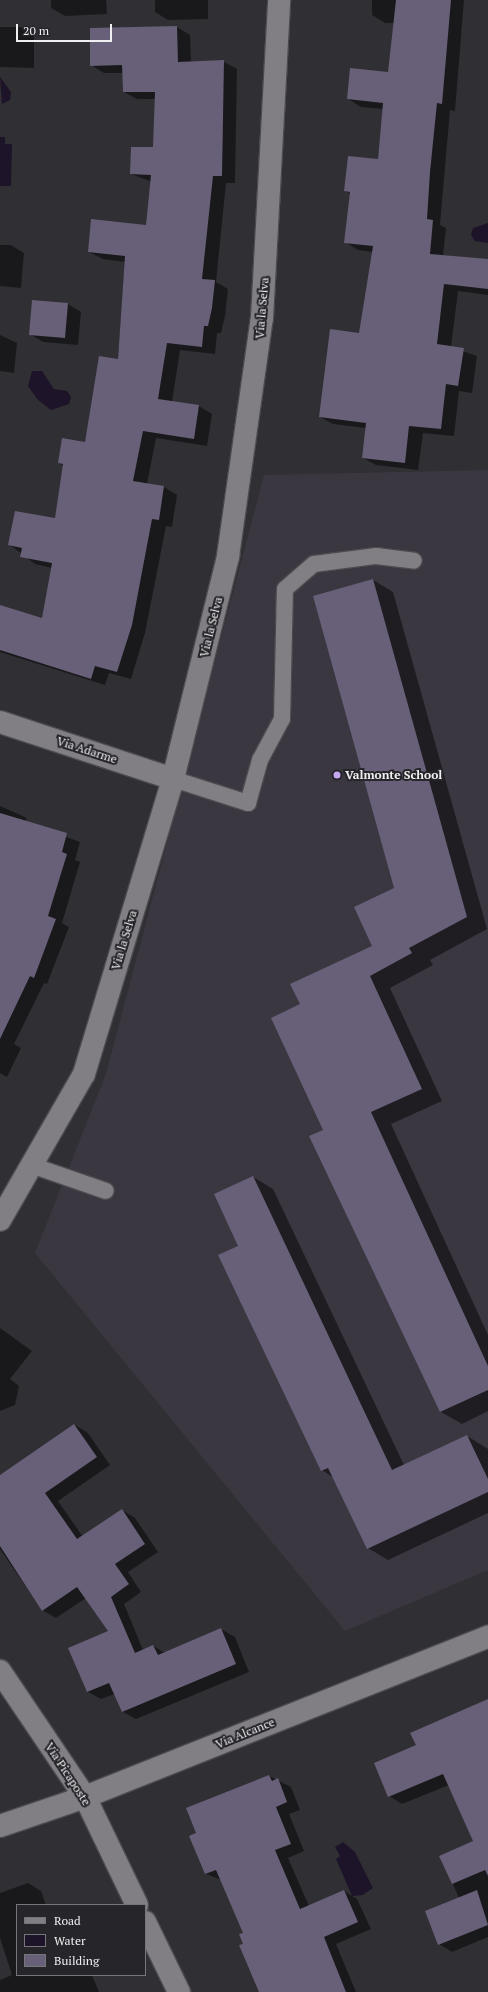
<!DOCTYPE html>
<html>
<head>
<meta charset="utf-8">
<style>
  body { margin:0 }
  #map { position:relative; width:488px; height:1992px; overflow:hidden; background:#302f33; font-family:"PT Serif",serif }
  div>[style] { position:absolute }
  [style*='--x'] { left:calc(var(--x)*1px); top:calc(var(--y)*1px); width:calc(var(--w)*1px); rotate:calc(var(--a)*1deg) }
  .built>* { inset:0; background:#3a3741 }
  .water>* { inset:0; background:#1d1429 }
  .shadow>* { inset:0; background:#0007 }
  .building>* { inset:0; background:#685f78 }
  .roads { filter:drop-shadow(1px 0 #4c4b4e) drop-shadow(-1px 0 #4c4b4e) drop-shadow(0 1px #4c4b4e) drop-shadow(0 -1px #4c4b4e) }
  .lane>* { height:16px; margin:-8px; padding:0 8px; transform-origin:8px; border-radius:8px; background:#817f84 }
  .street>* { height:22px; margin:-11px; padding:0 11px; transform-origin:11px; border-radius:11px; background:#817f84 }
  .dots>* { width:11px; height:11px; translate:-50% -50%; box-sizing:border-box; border:2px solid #262529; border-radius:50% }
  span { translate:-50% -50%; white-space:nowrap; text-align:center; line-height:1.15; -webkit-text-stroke:4px #262529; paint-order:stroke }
  .street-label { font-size:12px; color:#efeef1 }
  .poi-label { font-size:12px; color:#efeef1; font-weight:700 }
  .left { translate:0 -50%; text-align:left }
  .legend { position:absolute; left:16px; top:1904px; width:130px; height:72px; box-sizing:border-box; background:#262529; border:1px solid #767579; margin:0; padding:5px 7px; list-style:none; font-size:12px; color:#efeef1 }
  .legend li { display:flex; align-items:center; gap:8px; height:20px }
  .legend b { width:20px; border:1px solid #767579 }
  .scale { position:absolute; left:16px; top:24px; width:96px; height:18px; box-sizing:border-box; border:2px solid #efeef1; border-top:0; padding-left:5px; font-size:12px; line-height:14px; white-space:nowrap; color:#efeef1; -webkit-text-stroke:3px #262529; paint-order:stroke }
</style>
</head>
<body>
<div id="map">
  <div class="built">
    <i style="clip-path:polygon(488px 470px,488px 1570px,345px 1631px,35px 1253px,106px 1074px,264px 475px)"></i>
  </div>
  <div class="water">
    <i style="clip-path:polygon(0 77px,11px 92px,10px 100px,2px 104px)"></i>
    <i style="clip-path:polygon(0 137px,5px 137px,5px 144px,12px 144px,11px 186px,0 186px)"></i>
    <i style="clip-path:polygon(488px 223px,488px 243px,475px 241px,471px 235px,473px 228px)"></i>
    <i style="clip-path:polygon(32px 371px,42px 371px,54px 389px,67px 391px,71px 397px,69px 404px,51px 410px,38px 400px,28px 386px)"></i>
    <i style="clip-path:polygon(343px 1842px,355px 1852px,373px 1888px,363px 1895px,352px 1896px,336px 1859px,340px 1856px,335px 1847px)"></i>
  </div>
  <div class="shadow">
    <i style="clip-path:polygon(51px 0,106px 0,107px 14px,65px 16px,51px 8px)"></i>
    <i style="clip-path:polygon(155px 0,208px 0,208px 19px,168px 20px,155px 12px)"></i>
    <i style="clip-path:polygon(372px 0,464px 0,455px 111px,450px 110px,440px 225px,446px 228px,443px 256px,488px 260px,488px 295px,458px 291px,451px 347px,477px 356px,472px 393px,459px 391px,454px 436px,423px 433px,418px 470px,376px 465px,363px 458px,366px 428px,333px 424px,320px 417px,360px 334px,373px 252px,358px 250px,345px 242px,351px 194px,346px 191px,378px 160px,383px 109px,361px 107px,348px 99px,389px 73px,395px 23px,385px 23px,372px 15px)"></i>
    <i style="clip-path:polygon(0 27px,21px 27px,34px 35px,34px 68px,0 67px)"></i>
    <i style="clip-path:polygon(177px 27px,190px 35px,191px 62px,224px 62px,237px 69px,235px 183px,226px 183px,216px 282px,228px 289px,225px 316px,221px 333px,217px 333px,215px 354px,180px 350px,172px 402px,199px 406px,212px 414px,207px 446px,156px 438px,147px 484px,164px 487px,177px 495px,172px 527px,166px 526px,145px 633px,131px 679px,109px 673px,105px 685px,0 652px,0 606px,43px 620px,52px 568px,35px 564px,9px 544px,56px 520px,64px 466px,59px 463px,86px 443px,118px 360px,125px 262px,103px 259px,89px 252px,147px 226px,152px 182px,131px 174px,154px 148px,156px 99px,137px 99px,124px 92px,123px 73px,104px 73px,91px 65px,91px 29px)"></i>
    <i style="clip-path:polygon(0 245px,11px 245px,24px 253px,21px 288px,0 286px)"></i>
    <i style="clip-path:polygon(68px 304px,81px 312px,78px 345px,43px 342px,30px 334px)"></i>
    <i style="clip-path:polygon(0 335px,17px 343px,14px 373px,0 371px)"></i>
    <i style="clip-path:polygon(373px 580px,393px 592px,487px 929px,430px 960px,433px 965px,390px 988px,442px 1101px,391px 1124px,488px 1335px,488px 1411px,462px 1424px,441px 1412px,325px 1130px,301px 1005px,373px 946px,395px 889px)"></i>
    <i style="clip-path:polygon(0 806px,27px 818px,25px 822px,80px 842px,75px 860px,80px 862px,62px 923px,69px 927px,47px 984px,44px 983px,14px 1044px,21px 1048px,7px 1077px,0 1073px)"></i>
    <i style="clip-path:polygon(253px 1177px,273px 1189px,404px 1465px,467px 1436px,488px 1449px,488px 1513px,388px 1560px,368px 1548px,334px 1478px,322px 1470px,240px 1246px)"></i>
    <i style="clip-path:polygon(0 1328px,32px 1351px,10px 1379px,19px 1386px,15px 1405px,0 1411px)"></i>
    <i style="clip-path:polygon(75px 1425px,88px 1433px,110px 1465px,58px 1501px,83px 1537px,122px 1510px,135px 1518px,158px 1552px,128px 1572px,141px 1592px,124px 1604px,143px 1650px,153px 1646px,165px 1653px,221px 1629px,235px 1637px,249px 1672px,136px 1719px,123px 1712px,115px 1694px,101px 1699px,88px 1692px,110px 1632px,86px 1598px,56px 1618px,42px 1610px,0 1549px,0 1476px)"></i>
    <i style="clip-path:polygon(488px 1701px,488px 1937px,452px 1952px,439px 1944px,459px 1898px,441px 1857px,474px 1842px,449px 1785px,402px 1804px,389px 1796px,417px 1746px)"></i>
    <i style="clip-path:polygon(269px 1776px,291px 1787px,300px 1810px,289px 1814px,304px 1851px,288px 1858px,309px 1906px,344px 1891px,357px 1899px,371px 1929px,336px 1944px,356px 1992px,260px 1992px,245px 1933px,222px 1880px,206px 1874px,197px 1834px,187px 1809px)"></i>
    <i style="clip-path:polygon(28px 1883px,41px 1891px,46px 1905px,17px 1905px,17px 1975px,92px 1975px,99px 1992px,0 1992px,0 1980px,12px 1975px,0 1938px,0 1893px)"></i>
  </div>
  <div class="building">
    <i style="clip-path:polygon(396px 0,451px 0,442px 104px,437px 103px,430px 172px,427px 219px,433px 220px,430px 254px,488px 259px,488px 289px,444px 284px,437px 344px,464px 348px,458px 386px,446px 384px,441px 429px,409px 426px,405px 463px,362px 458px,366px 423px,319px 417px,330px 329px,359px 333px,373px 246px,344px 243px,350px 192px,344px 191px,348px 156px,378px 159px,383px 103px,347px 99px,350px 68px,388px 72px)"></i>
    <i style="clip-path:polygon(177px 26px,178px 62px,224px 60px,222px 176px,213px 176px,202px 279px,215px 280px,212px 308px,208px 326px,204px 326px,202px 347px,167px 343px,158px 399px,199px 405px,194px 439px,143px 431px,133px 481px,164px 486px,159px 520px,152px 519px,132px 625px,117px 672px,95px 666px,91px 679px,0 650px,0 605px,42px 618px,52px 563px,20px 557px,22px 548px,8px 545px,15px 511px,55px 518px,63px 464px,58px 463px,62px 438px,85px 442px,99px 356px,118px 359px,125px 256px,88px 252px,91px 219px,146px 225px,151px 175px,130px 174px,131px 147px,153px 147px,155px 92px,123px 92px,122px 65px,90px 66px,90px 28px)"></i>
    <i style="clip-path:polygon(32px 300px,68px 303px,65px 338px,29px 335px)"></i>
    <i style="clip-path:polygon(373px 579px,467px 917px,409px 948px,412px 953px,370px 976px,422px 1089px,371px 1112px,488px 1366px,488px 1390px,440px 1412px,309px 1136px,323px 1130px,271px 1018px,300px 1004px,290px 984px,372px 946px,354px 907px,394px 888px,313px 596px)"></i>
    <i style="clip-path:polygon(0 813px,67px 833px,62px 852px,67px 854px,48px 916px,56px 919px,34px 978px,30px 976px,0 1039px)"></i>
    <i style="clip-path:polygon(253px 1176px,392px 1470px,467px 1435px,488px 1479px,488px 1492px,367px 1549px,328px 1468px,321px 1471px,218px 1255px,238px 1246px,214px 1194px)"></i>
    <i style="clip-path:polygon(74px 1424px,97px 1457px,45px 1493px,77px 1539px,122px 1509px,145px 1544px,115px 1564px,129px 1584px,111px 1597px,135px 1653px,153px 1645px,158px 1655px,221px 1628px,236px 1664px,122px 1712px,109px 1683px,87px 1692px,68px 1648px,108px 1631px,77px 1587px,42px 1611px,0 1546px,0 1475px)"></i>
    <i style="clip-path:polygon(488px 1699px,488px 1876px,485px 1870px,452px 1884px,439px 1856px,473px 1841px,443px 1774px,388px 1797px,374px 1763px,416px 1745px,410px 1733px)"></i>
    <i style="clip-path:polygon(269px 1775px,272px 1781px,278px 1778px,287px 1802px,276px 1807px,291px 1844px,275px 1850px,300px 1909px,344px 1890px,358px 1922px,324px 1937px,346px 1992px,259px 1992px,239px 1945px,243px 1944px,239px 1934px,243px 1933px,216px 1870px,205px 1874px,189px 1836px,196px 1833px,186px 1808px)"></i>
    <i style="clip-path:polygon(477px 1890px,488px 1925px,438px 1945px,425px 1911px)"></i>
  </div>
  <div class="roads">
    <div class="lane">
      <i style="--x:173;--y:779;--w:79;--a:17.7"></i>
      <i style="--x:248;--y:803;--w:45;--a:-74.4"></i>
      <i style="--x:260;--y:760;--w:47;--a:-61.8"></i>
      <i style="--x:282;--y:719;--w:130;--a:-88.7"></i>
      <i style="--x:285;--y:589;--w:38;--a:-41"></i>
      <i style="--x:314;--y:564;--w:63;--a:-7.4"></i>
      <i style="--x:376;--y:556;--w:38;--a:7"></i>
      <i style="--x:31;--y:1165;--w:79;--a:19.1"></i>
    </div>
    <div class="street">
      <i style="--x:0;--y:722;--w:182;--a:18.2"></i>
      <i style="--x:0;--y:1220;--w:168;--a:-60.1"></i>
      <i style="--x:84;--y:1074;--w:308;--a:-73.2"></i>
      <i style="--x:173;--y:779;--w:230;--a:-76.1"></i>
      <i style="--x:228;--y:556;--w:240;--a:-81.9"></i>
      <i style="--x:262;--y:318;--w:318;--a:-86.9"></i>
      <i style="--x:0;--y:1671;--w:152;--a:56"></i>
      <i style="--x:85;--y:1797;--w:120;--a:64.3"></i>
      <i style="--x:0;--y:1826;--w:90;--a:-18.8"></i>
      <i style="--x:85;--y:1797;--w:434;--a:-21.7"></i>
      <i style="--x:145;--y:1922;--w:78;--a:64.1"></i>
    </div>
  </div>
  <div class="dots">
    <i style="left:337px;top:775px;background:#c4a7f1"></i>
  </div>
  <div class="street-label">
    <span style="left:262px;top:308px;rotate:-85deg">Via la Selva</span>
    <span style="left:211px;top:627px;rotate:-76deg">Via la Selva</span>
    <span style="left:87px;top:750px;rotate:18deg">Via Adarme</span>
    <span style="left:124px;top:940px;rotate:-73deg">Via la Selva</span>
    <span style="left:245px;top:1733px;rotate:-22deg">Via Alcance</span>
    <span style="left:68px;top:1774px;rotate:57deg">Via Picaposte</span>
  </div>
  <div class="poi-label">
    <span class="left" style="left:345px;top:775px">Valmonte School</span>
  </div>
  <ul class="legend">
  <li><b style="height:5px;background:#817f84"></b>Road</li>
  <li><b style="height:11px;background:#1d1429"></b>Water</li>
  <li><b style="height:11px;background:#685f78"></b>Building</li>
  </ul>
  <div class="scale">20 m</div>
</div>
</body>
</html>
